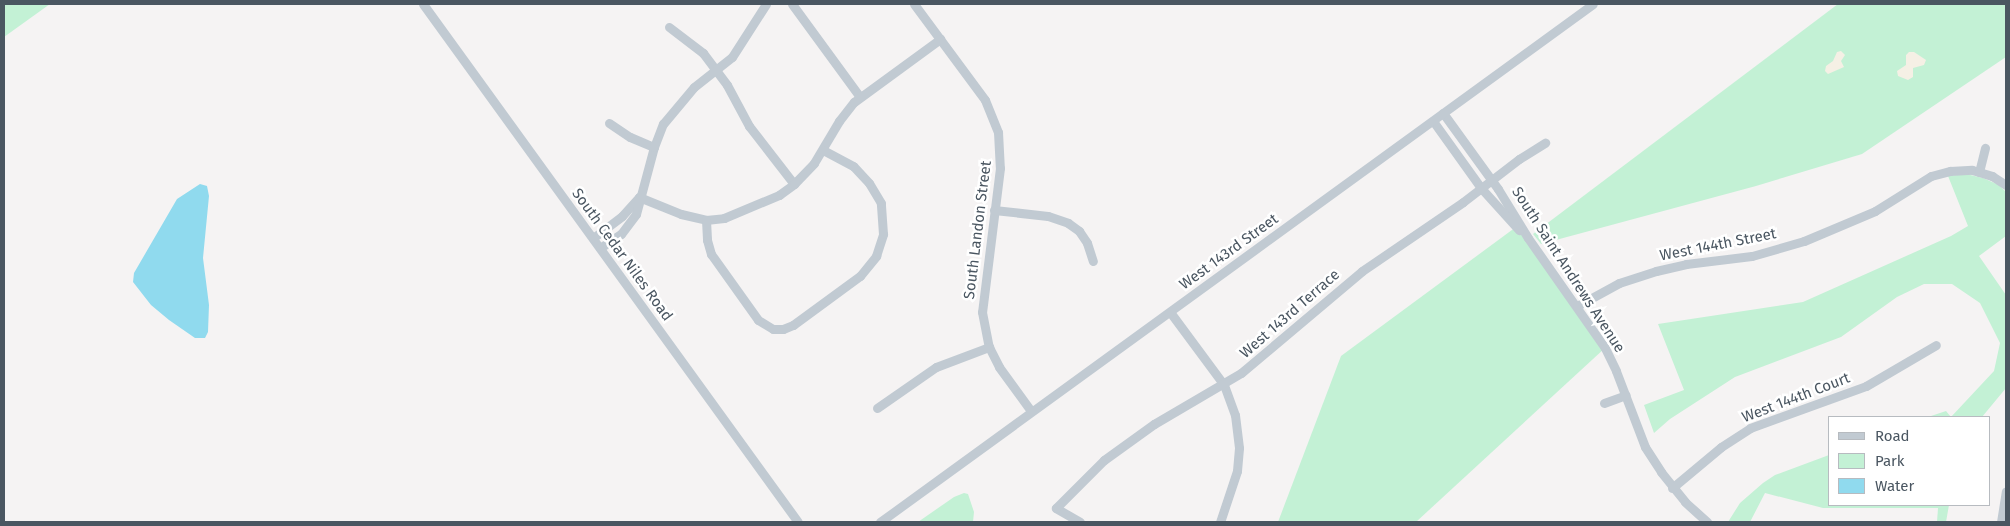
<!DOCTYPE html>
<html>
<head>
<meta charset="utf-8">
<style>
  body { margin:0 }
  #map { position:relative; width:2010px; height:526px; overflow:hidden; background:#f5f3f3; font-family:"Fira Sans",sans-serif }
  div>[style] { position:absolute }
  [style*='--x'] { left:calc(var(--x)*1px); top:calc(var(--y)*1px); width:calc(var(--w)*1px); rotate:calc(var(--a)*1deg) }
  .green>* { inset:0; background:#c3f1d5 }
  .sand>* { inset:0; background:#f5f0e5 }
  .water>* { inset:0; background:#90daee }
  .minor>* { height:9px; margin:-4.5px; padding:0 4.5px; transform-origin:4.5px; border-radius:4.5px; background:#c1cad2 }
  span { translate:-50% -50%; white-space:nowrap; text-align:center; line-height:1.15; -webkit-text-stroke:5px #fff; paint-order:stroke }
  .street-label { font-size:15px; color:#4a5661 }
  .frame { position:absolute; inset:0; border:5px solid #4a5661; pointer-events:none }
  .legend { position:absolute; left:1828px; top:416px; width:162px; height:90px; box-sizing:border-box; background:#fff; border:1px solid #b7bbc0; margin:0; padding:6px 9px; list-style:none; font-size:15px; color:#4a5661 }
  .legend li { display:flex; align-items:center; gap:10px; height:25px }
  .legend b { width:25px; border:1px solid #b7bbc0 }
</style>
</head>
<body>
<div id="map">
  <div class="green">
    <i style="clip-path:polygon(4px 4px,50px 4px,4px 37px)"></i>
    <i style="clip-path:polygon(1838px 4px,2006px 4px,2006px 57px,1862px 154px,1756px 186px,1541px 244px,1533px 234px)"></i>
    <i style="clip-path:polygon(1966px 174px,1983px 178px,1999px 185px,2006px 192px,2006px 236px,1979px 256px,2006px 295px,2006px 388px,1982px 417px,1928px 417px,1946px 411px,1951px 417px,1994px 371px,2000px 343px,1980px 303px,1952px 284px,1924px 284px,1897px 297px,1841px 337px,1735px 377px,1670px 419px,1654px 433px,1644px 405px,1684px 390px,1658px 324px,1803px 302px,1951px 236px,1968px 226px,1948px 176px)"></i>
    <i style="clip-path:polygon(1516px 227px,1605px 348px,1416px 522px,1278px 522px,1341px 356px)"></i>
    <i style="clip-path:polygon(1829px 455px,1829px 505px,1949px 505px,1946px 522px,1937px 522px,1938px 508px,1823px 508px,1765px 493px,1750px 522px,1728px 522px,1740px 503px,1763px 483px,1775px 475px)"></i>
    <i style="clip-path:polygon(964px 493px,968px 494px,974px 512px,973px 522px,918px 522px,954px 497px)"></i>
  </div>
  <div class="sand">
    <i style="clip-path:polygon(1841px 51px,1845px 55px,1841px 61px,1844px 67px,1828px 74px,1825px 71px,1826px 66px,1833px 61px,1837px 52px)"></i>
    <i style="clip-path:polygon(1909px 52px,1914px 52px,1926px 60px,1924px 65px,1913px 68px,1913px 77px,1908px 80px,1898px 76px,1897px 71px,1906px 65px,1906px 55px)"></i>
  </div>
  <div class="water">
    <i style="clip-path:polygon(200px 184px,207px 186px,209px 196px,203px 258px,209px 305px,208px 332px,205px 338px,195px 338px,169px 320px,151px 305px,133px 282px,134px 273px,177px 199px)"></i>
  </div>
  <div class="minor">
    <i style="--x:423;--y:4;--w:639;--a:54.1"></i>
    <i style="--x:792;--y:4;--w:115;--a:53.8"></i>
    <i style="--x:914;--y:4;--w:119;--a:53.5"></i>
    <i style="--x:985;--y:100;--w:35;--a:68"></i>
    <i style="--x:998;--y:132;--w:36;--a:87"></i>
    <i style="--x:1000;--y:168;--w:145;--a:97.1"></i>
    <i style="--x:982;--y:312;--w:36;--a:79"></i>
    <i style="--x:989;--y:347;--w:22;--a:63"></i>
    <i style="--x:999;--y:367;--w:54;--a:54"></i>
    <i style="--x:669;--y:27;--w:43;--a:37.4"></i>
    <i style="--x:703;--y:53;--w:40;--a:53"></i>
    <i style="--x:727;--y:85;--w:47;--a:61.8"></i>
    <i style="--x:749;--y:126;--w:73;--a:52.2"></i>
    <i style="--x:1443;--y:113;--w:94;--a:54.1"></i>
    <i style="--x:1498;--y:189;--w:57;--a:58.5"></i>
    <i style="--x:1528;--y:238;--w:134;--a:55"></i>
    <i style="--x:1605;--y:348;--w:25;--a:64"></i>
    <i style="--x:1616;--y:371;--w:81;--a:69.1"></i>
    <i style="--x:1645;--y:447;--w:30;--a:57"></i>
    <i style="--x:1661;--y:472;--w:38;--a:51"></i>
    <i style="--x:1685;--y:502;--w:30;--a:42"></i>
    <i style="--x:1433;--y:121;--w:82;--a:54.4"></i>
    <i style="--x:1481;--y:188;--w:57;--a:47.9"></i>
    <i style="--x:609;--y:123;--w:25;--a:34"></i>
    <i style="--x:630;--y:137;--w:26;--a:23"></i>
    <i style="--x:1979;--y:172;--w:14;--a:17"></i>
    <i style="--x:1992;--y:176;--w:17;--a:33"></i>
    <i style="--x:639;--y:197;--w:45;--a:22"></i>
    <i style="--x:681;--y:214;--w:26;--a:13"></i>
    <i style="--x:706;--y:220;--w:18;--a:-6"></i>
    <i style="--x:724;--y:218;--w:60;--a:-22.7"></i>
    <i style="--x:779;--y:195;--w:19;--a:-36"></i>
    <i style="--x:794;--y:184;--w:29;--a:-46"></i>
    <i style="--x:814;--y:163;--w:49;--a:-59.2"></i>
    <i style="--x:839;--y:121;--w:24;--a:-52"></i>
    <i style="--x:854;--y:102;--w:107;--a:-36.2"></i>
    <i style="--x:994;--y:210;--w:54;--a:6.3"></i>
    <i style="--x:1048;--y:216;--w:21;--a:19"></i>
    <i style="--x:1068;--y:223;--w:14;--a:36"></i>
    <i style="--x:1079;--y:231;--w:14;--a:56"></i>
    <i style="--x:1087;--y:243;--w:19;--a:72"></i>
    <i style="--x:706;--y:220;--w:20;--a:87"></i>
    <i style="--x:707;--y:240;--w:15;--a:74"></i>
    <i style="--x:711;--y:254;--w:81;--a:54.5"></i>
    <i style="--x:758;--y:320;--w:17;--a:31"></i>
    <i style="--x:773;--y:329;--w:10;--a:0"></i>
    <i style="--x:783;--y:329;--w:11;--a:-22"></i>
    <i style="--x:793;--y:325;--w:83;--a:-36.2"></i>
    <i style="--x:860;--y:276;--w:26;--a:-51"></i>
    <i style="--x:876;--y:256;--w:23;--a:-72"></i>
    <i style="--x:883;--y:234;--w:31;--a:-94"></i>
    <i style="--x:881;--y:203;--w:23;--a:-121"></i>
    <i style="--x:869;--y:183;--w:23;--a:-133"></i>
    <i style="--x:853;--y:166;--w:34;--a:-152"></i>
    <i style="--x:593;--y:238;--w:36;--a:-37"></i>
    <i style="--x:622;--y:216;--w:25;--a:-48"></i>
    <i style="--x:600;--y:248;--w:25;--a:-34"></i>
    <i style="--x:621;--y:234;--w:25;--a:-53"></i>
    <i style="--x:636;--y:214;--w:69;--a:-75"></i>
    <i style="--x:654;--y:147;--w:25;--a:-69"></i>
    <i style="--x:663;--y:124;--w:48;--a:-50"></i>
    <i style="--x:694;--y:87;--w:48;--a:-38.3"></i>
    <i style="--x:732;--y:57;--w:63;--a:-57.3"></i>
    <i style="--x:1577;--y:306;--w:48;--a:-28.7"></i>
    <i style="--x:1619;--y:283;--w:39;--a:-18"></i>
    <i style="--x:1656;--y:271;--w:31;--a:-13"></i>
    <i style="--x:1686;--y:264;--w:66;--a:-6.9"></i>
    <i style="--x:1752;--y:256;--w:54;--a:-16.1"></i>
    <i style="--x:1804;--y:241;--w:77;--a:-22.9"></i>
    <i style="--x:1875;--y:211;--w:66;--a:-32"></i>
    <i style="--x:1931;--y:176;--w:20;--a:-15"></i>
    <i style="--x:1950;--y:171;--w:22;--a:-3"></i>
    <i style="--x:1972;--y:170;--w:7;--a:16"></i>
    <i style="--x:1979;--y:172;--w:25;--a:-76"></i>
    <i style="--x:1170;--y:312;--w:91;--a:53.5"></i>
    <i style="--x:1224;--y:385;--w:32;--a:70"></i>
    <i style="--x:1235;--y:415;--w:33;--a:83"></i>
    <i style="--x:1239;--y:448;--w:23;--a:95"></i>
    <i style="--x:1237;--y:471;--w:54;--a:108.4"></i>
    <i style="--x:1604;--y:403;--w:23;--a:-20"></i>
    <i style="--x:877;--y:408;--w:72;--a:-34.8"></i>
    <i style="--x:936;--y:367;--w:57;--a:-20.7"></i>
    <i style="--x:1672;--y:488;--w:64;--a:-39.9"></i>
    <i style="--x:1721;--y:447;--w:35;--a:-33"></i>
    <i style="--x:1750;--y:428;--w:123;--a:-19.9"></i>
    <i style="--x:1866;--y:386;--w:81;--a:-30.4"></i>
    <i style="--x:880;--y:522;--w:881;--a:-36"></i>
    <i style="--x:1080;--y:522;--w:28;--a:-150"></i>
    <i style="--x:1056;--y:508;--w:68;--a:-45"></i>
    <i style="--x:1104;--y:460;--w:62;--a:-35.8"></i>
    <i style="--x:1154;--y:424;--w:101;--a:-30.4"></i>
    <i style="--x:1241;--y:373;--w:158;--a:-40.1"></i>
    <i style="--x:1362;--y:271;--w:122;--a:-34.3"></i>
    <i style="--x:1463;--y:202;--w:71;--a:-37.5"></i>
    <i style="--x:1519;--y:159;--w:31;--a:-32"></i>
    <i style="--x:2001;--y:522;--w:31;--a:-81"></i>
  </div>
  <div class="street-label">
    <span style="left:978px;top:230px;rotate:-83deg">South Landon Street</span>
    <span style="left:1718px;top:245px;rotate:-11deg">West 144th Street</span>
    <span style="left:1229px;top:252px;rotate:-36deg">West 143rd Street</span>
    <span style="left:622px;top:255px;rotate:54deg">South Cedar Niles Road</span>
    <span style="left:1568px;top:270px;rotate:57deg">South Saint Andrews Avenue</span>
    <span style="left:1290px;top:314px;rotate:-41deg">West 143rd Terrace</span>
    <span style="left:1796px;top:398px;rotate:-21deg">West 144th Court</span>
  </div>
  <div class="frame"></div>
  <ul class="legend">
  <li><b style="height:6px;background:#c1cad2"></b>Road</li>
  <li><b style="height:14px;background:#c3f1d5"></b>Park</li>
  <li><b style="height:14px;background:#90daee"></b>Water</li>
  </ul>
</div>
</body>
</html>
